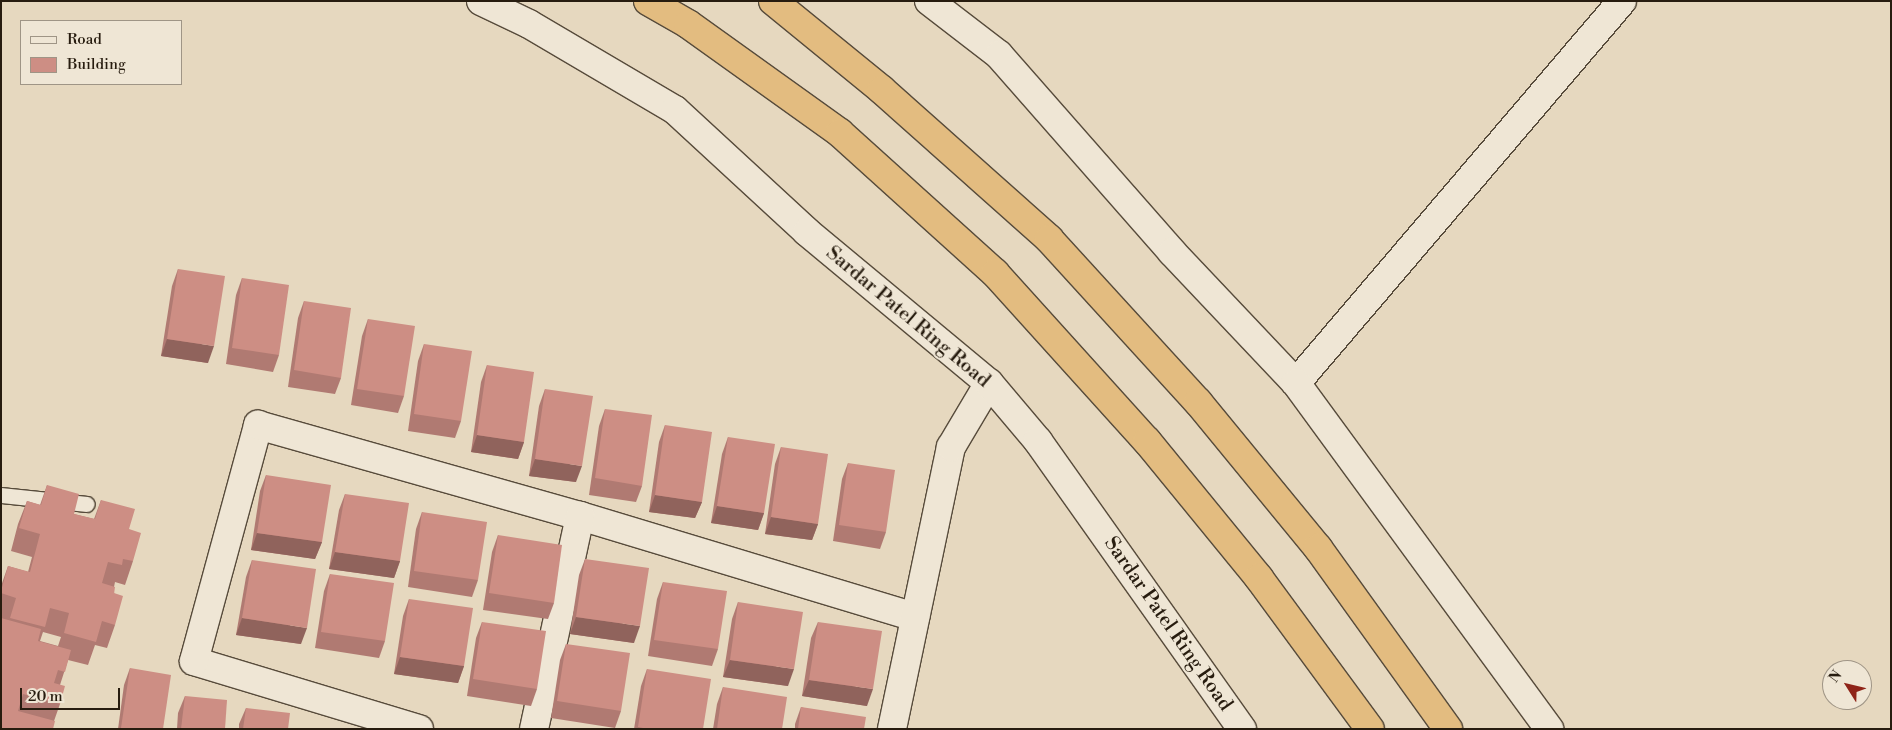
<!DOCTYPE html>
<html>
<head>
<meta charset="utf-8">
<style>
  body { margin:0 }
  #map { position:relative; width:1892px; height:730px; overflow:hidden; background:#e6d8bf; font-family:"Libre Bodoni",serif }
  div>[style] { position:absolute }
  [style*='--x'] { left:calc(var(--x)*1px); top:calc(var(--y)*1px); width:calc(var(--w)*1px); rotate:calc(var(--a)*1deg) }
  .roads { filter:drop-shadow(1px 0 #574b3b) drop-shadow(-1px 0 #574b3b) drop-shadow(0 1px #574b3b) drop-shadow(0 -1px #574b3b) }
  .service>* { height:15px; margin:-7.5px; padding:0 7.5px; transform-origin:7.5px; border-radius:7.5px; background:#efe6d5 }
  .minor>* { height:28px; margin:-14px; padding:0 14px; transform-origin:14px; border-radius:14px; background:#efe6d5 }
  .tertiary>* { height:28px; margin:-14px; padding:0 14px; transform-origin:14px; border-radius:14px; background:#efe6d5 }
  .trunk>* { height:28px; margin:-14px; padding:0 14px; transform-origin:14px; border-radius:14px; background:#e3bc80 }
  .wall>* { inset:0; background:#b07a72 }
  .shaded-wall>* { inset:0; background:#90635c }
  .building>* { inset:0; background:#cd8e84 }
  span { translate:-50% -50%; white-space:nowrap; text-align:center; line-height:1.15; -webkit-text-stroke:4px #efe6d5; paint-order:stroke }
  .street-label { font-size:20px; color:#271c0f }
  .frame { position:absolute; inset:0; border:2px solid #271c0f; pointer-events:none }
  .legend { position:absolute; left:20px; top:20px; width:162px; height:65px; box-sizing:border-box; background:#efe6d5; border:1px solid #9f9586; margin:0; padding:6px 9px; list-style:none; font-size:15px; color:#271c0f }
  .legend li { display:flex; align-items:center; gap:10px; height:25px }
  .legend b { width:25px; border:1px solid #9f9586 }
  .north { position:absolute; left:1822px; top:660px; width:50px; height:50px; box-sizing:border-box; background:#efe6d5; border:1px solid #9f9586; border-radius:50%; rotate:306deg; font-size:14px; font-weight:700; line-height:20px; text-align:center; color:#271c0f }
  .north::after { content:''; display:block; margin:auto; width:18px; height:22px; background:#8f2418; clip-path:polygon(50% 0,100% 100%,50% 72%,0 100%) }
  .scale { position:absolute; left:20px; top:688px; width:100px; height:22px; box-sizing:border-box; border:2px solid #271c0f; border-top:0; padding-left:6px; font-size:15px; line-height:18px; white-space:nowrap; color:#271c0f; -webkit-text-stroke:4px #efe6d5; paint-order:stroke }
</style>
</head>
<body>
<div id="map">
  <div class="roads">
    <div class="service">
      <i style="--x:1;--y:495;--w:86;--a:6"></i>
    </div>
    <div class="minor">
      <i style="--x:1296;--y:383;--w:502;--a:-49.52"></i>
      <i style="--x:419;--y:729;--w:235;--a:-163.2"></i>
      <i style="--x:194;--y:661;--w:245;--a:-74.8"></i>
      <i style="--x:258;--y:425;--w:335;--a:15.8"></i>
      <i style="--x:580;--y:516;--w:350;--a:16.8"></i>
      <i style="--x:534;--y:729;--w:218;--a:-77.8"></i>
      <i style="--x:892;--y:729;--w:288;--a:-78.2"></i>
      <i style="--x:951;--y:447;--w:74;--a:-59.3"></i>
    </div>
    <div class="tertiary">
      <i style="--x:481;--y:1;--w:53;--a:25.6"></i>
      <i style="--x:529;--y:24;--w:169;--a:30.5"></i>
      <i style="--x:675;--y:110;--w:180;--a:42.7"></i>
      <i style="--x:807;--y:232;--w:236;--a:39.7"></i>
      <i style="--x:989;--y:383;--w:76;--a:49.8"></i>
      <i style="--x:1038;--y:441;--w:353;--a:54.7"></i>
      <i style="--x:929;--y:1;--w:88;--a:37.6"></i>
      <i style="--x:999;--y:55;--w:262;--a:48.7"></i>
      <i style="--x:1172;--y:252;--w:180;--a:46.6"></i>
      <i style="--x:1296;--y:383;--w:429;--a:53.8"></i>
    </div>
    <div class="trunk">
      <i style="--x:648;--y:1;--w:46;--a:29.9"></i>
      <i style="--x:688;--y:24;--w:187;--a:35.6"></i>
      <i style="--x:840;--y:133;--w:209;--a:42.1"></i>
      <i style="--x:995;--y:273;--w:227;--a:47.9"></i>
      <i style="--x:1147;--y:441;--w:177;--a:50.7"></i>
      <i style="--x:1259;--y:578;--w:187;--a:53.7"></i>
      <i style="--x:773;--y:1;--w:141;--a:39.2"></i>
      <i style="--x:882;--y:90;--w:224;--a:41.7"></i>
      <i style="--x:1049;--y:239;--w:221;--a:47.6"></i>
      <i style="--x:1198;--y:402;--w:189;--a:50.6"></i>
      <i style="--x:1318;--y:548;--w:223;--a:54.3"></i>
    </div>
  </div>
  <div class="wall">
    <i style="clip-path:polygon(178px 269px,208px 363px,161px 356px,172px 286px)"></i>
    <i style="clip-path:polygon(242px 278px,279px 355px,273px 372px,226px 364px,236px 295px)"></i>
    <i style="clip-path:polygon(304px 301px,341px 378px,335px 394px,288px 387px,298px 318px)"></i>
    <i style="clip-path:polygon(368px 319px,404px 396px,398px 413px,351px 405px,362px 336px)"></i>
    <i style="clip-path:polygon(424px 344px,461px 421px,455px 438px,408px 431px,418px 361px)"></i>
    <i style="clip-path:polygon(487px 365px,524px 442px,518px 459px,471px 452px,481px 382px)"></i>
    <i style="clip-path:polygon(545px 389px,576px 482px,529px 476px,539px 406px)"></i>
    <i style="clip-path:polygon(605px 409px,642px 486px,636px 502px,589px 495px,599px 426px)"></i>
    <i style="clip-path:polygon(665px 425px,702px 502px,695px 518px,649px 512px,659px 442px)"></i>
    <i style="clip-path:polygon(728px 437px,764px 513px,758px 530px,711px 523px,722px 454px)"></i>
    <i style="clip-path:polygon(781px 447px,818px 524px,812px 540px,765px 534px,775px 464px)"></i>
    <i style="clip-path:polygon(848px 463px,886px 532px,880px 549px,833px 541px,842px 479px)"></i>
    <i style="clip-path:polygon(266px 475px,322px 542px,315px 559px,251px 550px,260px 491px)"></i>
    <i style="clip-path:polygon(evenodd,47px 485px,74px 514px,94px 519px,101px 500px,129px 529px,133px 561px,125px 585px,115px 582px,114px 587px,115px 625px,107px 648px,95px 645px,88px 665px,68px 660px,60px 685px,60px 704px,54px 721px,1px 729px,1px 586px,8px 566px,28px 572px,32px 557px,11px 551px,18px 524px,27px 501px,40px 505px,47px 485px,43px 632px,61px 637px,58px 646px,40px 641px,43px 632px)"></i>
    <i style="clip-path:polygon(345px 494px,400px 561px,394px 578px,329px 569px,339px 510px)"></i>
    <i style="clip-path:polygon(422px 512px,478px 580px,472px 597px,408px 587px,416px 529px)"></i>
    <i style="clip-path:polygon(498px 535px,554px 603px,548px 619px,483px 610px,492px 552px)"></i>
    <i style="clip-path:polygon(585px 559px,634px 643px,570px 634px,579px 575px)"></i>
    <i style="clip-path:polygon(252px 560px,301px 644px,236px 635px,246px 577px)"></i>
    <i style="clip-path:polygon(330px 574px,385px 641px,379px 658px,315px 648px,324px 591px)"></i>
    <i style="clip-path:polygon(663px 582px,718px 649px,712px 666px,648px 656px,657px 599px)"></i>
    <i style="clip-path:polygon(409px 599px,464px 666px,458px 683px,394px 674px,403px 616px)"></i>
    <i style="clip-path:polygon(738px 602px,788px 686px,723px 677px,732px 619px)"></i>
    <i style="clip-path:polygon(482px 622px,537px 689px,531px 706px,467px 696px,476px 638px)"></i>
    <i style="clip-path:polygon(818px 622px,867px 706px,802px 696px,811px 638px)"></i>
    <i style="clip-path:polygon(566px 644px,621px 711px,615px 728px,551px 718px,560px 660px)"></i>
    <i style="clip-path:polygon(130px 668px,163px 729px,118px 729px,124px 685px)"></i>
    <i style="clip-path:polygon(647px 669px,703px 729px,634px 729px,641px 686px)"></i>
    <i style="clip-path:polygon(723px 687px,782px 729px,713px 729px,717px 704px)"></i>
    <i style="clip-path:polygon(185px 696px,225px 729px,177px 729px,178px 713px)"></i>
    <i style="clip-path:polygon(801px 707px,864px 729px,795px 729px,795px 724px)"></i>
    <i style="clip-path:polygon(246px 708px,288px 729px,239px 729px,239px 724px)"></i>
  </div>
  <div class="shaded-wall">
    <i style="clip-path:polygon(167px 339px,214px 346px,208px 363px,161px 356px)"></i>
    <i style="clip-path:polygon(477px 435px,524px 442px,518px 459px,471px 452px)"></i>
    <i style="clip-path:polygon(535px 459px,582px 466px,576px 482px,529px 476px)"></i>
    <i style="clip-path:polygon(655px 495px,702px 502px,695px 518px,649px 512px)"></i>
    <i style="clip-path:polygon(717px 506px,764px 513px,758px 530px,711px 523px)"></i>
    <i style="clip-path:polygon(771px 517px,818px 524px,812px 540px,765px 534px)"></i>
    <i style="clip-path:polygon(257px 533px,322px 542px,315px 559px,251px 550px)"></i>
    <i style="clip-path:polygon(335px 552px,400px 561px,394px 578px,329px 569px)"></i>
    <i style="clip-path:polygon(576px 617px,640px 626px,634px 643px,570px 634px)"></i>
    <i style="clip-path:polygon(242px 618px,307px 628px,301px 644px,236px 635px)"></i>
    <i style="clip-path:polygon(400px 657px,464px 666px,458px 683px,394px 674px)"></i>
    <i style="clip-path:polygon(730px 660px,794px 669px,788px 686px,723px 677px)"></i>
    <i style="clip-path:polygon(809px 680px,873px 689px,867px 706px,802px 696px)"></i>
  </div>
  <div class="building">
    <i style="clip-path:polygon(178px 269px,225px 276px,214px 346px,167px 339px)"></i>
    <i style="clip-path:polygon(242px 278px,289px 285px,279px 355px,232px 348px)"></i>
    <i style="clip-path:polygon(304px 301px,351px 308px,341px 378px,294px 370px)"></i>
    <i style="clip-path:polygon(368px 319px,415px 326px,404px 396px,357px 389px)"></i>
    <i style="clip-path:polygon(424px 344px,472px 351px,461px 421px,414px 414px)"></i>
    <i style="clip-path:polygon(487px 365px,534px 372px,524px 442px,477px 435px)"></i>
    <i style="clip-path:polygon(545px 389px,593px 396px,582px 466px,535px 459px)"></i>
    <i style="clip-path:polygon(605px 409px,652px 415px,642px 486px,595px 478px)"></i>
    <i style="clip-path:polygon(665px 425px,712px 432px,702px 502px,655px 495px)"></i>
    <i style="clip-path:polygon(728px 437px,775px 444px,764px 513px,717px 506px)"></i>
    <i style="clip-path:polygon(781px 447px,828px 454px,818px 524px,771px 517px)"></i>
    <i style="clip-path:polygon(848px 463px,895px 470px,886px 532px,839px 525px)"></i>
    <i style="clip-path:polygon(266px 475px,331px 485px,322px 542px,257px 533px)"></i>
    <i style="clip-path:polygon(47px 485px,79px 494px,74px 514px,95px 519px,101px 500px,135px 509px,129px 529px,141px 533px,133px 561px,123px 559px,122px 565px,108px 562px,102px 583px,115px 587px,114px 593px,123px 596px,115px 625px,102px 621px,96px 642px,64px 633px,69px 613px,50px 608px,45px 627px,10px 618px,16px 598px,1px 593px,1px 591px,8px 566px,30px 572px,40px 534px,19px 528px,27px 501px,41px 505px)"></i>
    <i style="clip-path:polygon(345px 494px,409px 503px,400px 561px,335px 552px)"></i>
    <i style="clip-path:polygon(422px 512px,487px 522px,478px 580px,414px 571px)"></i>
    <i style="clip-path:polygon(498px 535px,562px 545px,554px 603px,489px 593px)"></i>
    <i style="clip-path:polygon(585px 559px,649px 568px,640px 626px,576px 617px)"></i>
    <i style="clip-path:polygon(252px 560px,316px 569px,307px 628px,242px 618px)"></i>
    <i style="clip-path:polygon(330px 574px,394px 583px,385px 641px,321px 632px)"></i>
    <i style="clip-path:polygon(663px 582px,727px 591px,718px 649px,654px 640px)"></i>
    <i style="clip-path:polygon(409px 599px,473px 608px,464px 666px,400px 657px)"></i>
    <i style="clip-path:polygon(738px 602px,803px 612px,794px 669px,730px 660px)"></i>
    <i style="clip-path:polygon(1px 618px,41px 629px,38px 641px,71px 650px,65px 672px,58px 670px,54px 683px,65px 686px,60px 704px,23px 694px,18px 711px,55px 721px,53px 729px,1px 729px)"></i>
    <i style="clip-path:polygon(482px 622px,546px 631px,537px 689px,473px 679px)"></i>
    <i style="clip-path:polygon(818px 622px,882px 631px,873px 689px,809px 680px)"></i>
    <i style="clip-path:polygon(566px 644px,630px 653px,621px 711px,557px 701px)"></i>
    <i style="clip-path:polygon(130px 668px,171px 675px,163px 729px,128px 729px,121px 728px)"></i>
    <i style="clip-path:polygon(647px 669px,711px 679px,703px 729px,648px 729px,638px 727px)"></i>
    <i style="clip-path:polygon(723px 687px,787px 697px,782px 729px,717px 729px)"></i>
    <i style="clip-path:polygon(185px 696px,227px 700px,225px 729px,181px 729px)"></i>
    <i style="clip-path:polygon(801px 707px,866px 717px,864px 729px,798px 729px)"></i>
    <i style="clip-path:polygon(246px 708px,290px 713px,288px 729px,243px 729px)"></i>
  </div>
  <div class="street-label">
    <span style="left:908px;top:317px;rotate:40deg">Sardar Patel Ring Road</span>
    <span style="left:1168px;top:624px;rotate:55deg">Sardar Patel Ring Road</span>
  </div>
  <div class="frame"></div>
  <ul class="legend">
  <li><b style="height:6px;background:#efe6d5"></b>Road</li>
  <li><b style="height:14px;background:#cd8e84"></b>Building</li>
  </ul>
  <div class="north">N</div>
  <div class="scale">20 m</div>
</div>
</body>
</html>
